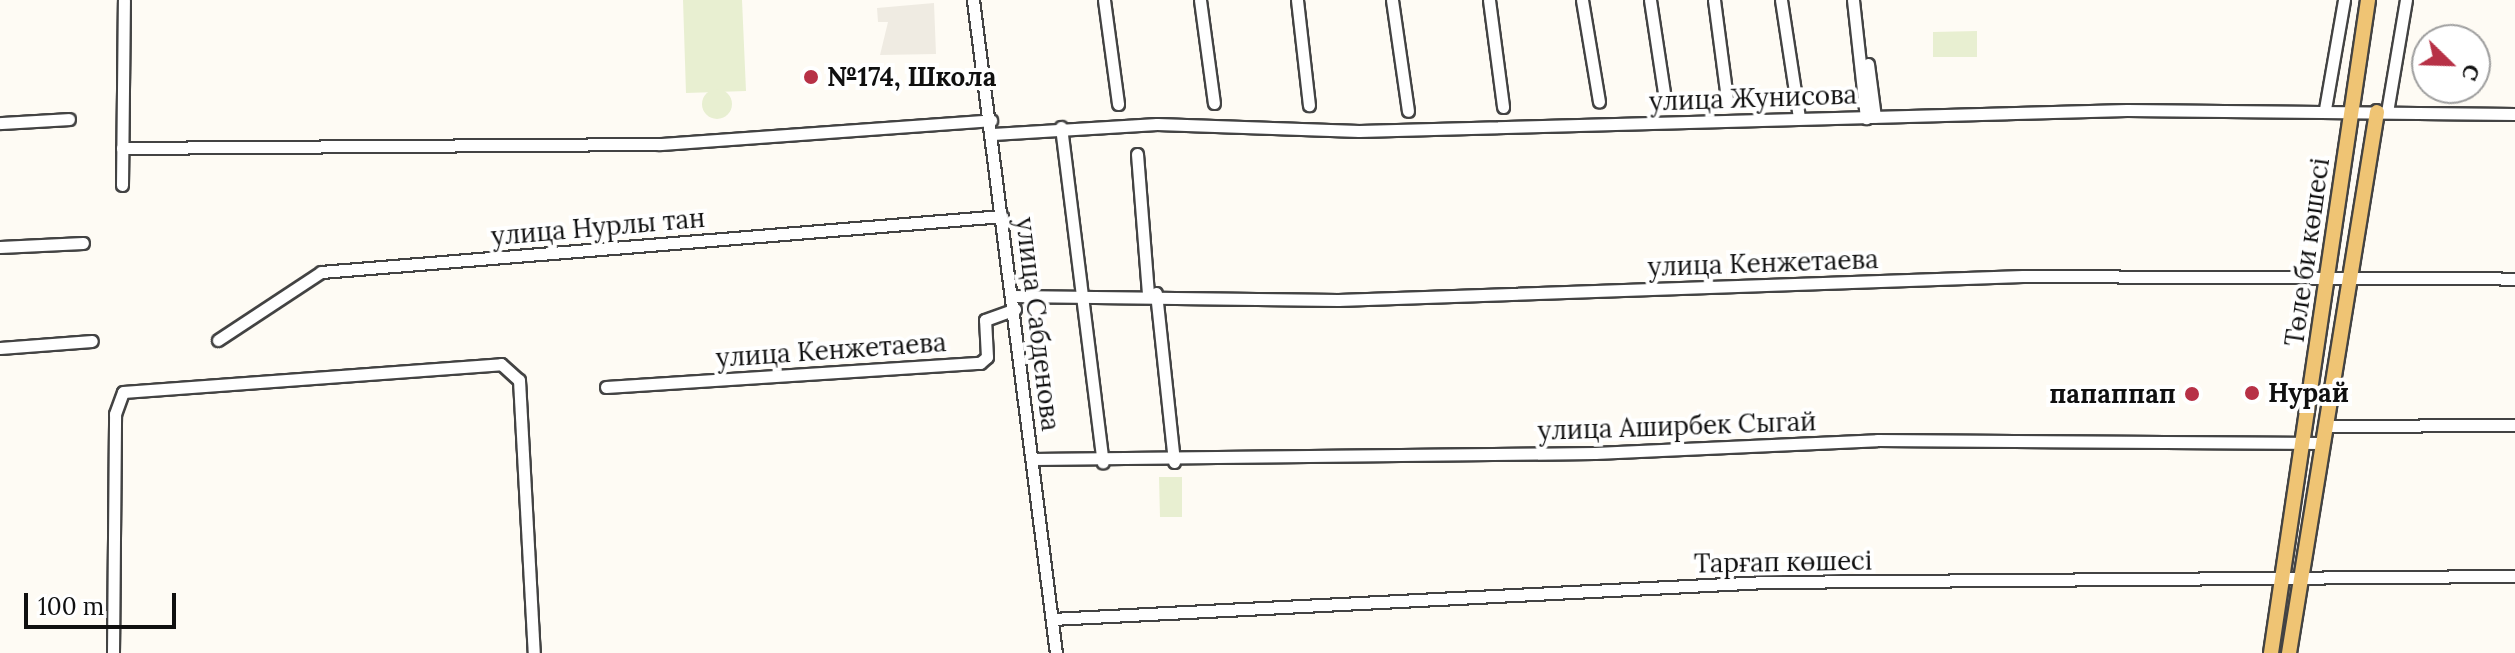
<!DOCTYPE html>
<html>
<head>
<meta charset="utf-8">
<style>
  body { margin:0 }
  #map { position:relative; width:2515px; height:653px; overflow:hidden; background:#fefbf4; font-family:Lora,serif }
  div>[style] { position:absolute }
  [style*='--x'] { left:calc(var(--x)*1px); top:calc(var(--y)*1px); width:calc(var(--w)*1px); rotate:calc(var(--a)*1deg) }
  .pitch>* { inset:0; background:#e8efd1 }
  .round { border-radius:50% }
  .plaza>* { inset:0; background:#efebe2 }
  .roads { filter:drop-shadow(2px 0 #434343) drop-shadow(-2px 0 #434343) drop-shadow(0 2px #434343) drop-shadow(0 -2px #434343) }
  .minor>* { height:11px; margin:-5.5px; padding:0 5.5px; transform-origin:5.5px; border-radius:5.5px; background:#fff }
  .major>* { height:14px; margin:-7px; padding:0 7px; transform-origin:7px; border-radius:7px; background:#efc474 }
  .dots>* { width:22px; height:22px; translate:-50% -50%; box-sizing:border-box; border:4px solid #fff; border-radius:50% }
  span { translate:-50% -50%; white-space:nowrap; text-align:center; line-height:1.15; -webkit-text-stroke:8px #fff; paint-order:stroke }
  .poi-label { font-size:26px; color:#101010; font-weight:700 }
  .left { translate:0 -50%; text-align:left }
  .right { translate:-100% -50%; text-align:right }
  .street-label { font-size:26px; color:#101010 }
  .north { position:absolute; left:2411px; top:24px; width:80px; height:80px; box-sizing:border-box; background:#fff; border:2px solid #9f9f9f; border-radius:50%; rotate:113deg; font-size:22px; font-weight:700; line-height:32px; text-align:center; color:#101010 }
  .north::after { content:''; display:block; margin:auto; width:28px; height:36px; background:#b73146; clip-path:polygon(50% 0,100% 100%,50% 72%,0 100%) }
  .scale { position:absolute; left:24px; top:593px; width:152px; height:36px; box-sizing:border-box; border:4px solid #101010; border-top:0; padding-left:10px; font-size:24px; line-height:28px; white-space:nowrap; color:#101010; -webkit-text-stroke:6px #fff; paint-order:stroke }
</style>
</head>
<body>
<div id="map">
  <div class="pitch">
    <i style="clip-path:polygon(683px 0,742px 0,746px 91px,686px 93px)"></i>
    <i style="clip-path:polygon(1977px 31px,1977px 57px,1933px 57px,1933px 32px)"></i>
    <i class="round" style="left:702px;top:89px;width:30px;height:30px"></i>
    <i style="clip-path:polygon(1159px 477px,1182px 477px,1182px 517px,1160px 517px)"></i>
  </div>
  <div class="plaza">
    <i style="clip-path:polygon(934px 3px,936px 54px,880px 55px,888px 22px,878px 22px,877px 8px)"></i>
  </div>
  <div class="roads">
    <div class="minor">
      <i style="--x:973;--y:0;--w:658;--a:82.76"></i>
      <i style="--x:1104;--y:0;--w:105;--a:82.3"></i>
      <i style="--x:1200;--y:0;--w:104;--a:82.3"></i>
      <i style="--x:1297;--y:0;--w:106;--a:83.5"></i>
      <i style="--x:1392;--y:0;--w:112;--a:81.8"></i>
      <i style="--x:1489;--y:0;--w:108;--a:82.5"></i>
      <i style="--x:1582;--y:0;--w:103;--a:80.5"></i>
      <i style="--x:1650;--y:0;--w:100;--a:81.4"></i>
      <i style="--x:1714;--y:0;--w:100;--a:82.5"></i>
      <i style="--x:1781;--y:0;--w:119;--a:81.3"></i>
      <i style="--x:1853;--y:0;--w:119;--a:83.7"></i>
      <i style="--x:1868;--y:64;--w:53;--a:82.5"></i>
      <i style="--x:2325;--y:109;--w:111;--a:-80.1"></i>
      <i style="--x:2387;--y:112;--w:114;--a:-80.4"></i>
      <i style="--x:0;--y:123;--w:69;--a:-3.3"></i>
      <i style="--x:1061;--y:127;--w:338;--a:82.9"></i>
      <i style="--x:993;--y:134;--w:164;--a:-3.5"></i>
      <i style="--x:1157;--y:124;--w:202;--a:2"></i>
      <i style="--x:1359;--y:131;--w:768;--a:-1.57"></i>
      <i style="--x:2127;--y:110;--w:388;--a:0.6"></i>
      <i style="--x:122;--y:148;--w:538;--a:-0.43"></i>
      <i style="--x:660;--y:144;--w:332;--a:-4.1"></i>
      <i style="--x:1137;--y:154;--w:140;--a:85.5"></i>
      <i style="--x:122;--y:185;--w:185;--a:-89.4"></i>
      <i style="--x:0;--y:247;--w:83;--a:-2.8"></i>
      <i style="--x:1156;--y:293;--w:170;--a:83.9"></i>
      <i style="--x:1013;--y:296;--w:325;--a:0.7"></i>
      <i style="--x:1338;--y:300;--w:685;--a:-2.01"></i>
      <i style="--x:2023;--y:276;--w:492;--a:0.3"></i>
      <i style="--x:218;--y:340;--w:123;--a:-33.4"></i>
      <i style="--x:321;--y:272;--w:683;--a:-4.7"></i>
      <i style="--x:0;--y:348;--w:92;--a:-4.4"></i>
      <i style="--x:606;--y:387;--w:375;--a:-3.7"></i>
      <i style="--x:980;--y:363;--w:9;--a:-41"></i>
      <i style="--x:987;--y:357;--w:37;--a:-93"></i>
      <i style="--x:985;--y:320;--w:32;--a:-20"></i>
      <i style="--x:2326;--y:426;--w:189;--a:-0.3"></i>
      <i style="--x:1033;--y:459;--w:562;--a:-0.61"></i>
      <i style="--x:1595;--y:453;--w:282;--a:-2.6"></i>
      <i style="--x:1877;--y:440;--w:446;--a:0.4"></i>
      <i style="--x:1052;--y:619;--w:713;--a:-2.97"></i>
      <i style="--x:1764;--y:582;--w:751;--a:-0.46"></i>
      <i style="--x:113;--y:653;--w:239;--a:-89.5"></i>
      <i style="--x:115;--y:414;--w:23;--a:-70"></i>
      <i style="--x:123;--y:392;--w:379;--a:-4.2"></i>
      <i style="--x:501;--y:364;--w:24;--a:42"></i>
      <i style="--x:519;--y:380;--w:273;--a:86.9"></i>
    </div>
    <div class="major">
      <i style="--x:2271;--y:653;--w:660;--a:-81.55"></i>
      <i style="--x:2289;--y:653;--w:548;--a:-80.76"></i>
    </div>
  </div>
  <div class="dots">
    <i style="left:811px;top:77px;background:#b73146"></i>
    <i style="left:2252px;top:393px;background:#b73146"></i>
    <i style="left:2192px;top:394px;background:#b73146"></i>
  </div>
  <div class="poi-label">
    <span class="left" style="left:827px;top:77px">№174, Школа</span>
    <span class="left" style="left:2268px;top:393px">Нурай</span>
    <span class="right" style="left:2176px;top:394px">папаппап</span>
  </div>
  <div class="street-label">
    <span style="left:1753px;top:98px;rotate:-2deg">улица Жунисова</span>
    <span style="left:598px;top:227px;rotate:-5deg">улица Нурлы тан</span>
    <span style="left:2307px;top:252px;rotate:-82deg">Төле би көшесі</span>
    <span style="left:1763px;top:263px;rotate:-2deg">улица Кенжетаева</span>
    <span style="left:1038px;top:324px;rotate:83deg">улица Сабденова</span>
    <span style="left:831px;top:350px;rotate:-4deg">улица Кенжетаева</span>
    <span style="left:1677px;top:426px;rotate:-2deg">улица Аширбек Сыгай</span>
    <span style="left:1783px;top:562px;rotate:-1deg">Тарғап көшесі</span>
  </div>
  <div class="north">С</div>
  <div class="scale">100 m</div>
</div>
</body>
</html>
